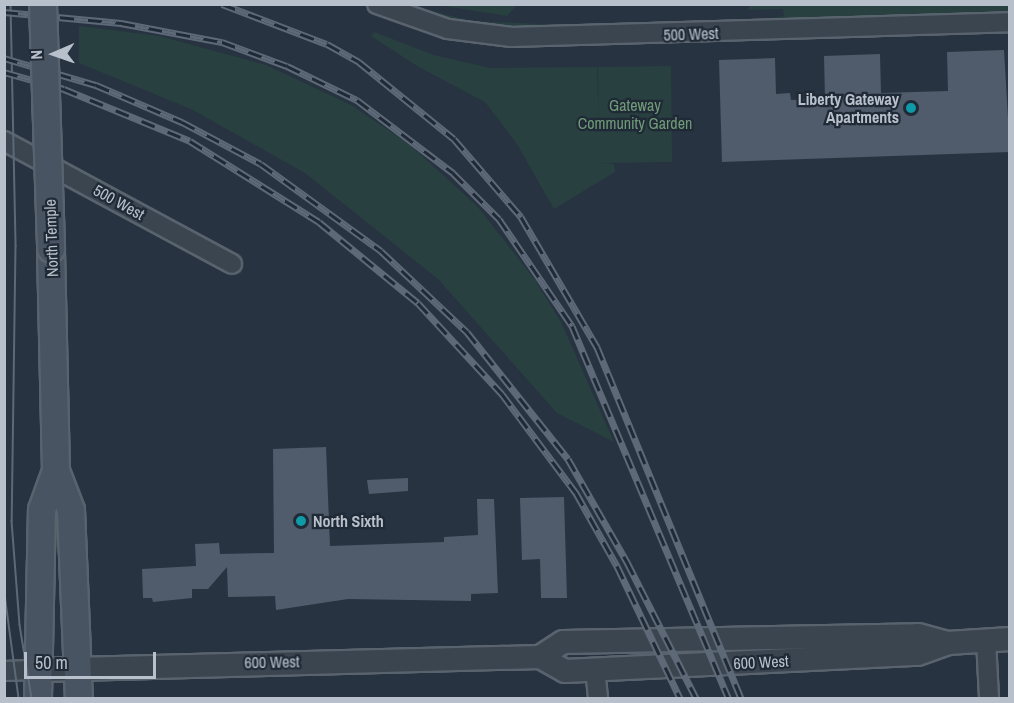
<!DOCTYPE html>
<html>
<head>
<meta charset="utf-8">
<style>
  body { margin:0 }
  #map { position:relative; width:1014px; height:703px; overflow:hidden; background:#273340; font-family:"Archivo Narrow",sans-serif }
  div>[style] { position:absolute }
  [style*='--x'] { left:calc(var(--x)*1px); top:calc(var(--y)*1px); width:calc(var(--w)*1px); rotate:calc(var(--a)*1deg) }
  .green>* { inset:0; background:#294041 }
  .building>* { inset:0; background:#505c6b }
  .roads { filter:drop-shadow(2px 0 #59636e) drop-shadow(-2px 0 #59636e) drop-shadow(0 2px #59636e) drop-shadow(0 -2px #59636e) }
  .minor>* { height:18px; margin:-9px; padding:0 9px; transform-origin:9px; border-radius:9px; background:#3b4550 }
  .tertiary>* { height:22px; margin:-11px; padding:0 11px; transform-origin:11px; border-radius:11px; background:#3b4550 }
  .secondary>* { height:26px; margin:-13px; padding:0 13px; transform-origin:13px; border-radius:13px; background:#495463 }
  .tram>* { height:1.5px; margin:-0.75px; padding:0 0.75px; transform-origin:0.75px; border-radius:0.75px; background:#5d6977 }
  .rail>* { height:7px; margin-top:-3.5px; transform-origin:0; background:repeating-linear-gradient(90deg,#202a36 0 14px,#5d6977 0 28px); box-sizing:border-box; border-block:2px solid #5d6977 }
  .bridges { filter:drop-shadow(2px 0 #59636e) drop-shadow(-2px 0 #59636e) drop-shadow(0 2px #59636e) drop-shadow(0 -2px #59636e) }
  .secondary-bridge>* { height:26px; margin:-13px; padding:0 13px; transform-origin:13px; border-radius:13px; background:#495463 }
  .dots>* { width:16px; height:16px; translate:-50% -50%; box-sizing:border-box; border:3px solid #202a36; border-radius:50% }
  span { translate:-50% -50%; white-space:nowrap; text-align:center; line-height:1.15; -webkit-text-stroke:4.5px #202a36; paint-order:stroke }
  .street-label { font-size:16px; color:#b8c0cb }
  .poi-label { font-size:16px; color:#b8c0cb; font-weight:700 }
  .right { translate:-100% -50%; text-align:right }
  .left { translate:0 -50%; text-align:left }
  .park-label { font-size:16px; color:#709b78 }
  .frame { position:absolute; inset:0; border:6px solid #b8c0cb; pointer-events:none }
  .north { position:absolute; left:24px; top:24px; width:60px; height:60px; -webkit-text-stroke:4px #202a36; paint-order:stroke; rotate:268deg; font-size:16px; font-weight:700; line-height:24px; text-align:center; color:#b8c0cb }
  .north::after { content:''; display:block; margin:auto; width:21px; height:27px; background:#b8c0cb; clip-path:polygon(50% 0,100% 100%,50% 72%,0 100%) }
  .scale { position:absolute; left:24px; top:652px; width:132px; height:27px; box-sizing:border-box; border:3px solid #b8c0cb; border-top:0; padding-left:8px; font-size:18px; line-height:21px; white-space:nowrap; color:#b8c0cb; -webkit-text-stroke:4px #202a36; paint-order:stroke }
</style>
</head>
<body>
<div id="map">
  <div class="green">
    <i style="clip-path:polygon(750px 4px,1009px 4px,1010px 17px,749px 21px,784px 16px,783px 9px,748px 10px)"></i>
    <i style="clip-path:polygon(409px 5px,471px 21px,586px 26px,514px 33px,406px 12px)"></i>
    <i style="clip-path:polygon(438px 5px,517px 4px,517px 5px,507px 16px)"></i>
    <i style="clip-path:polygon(79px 26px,159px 36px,266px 65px,351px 105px,410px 145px,478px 207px,535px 280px,561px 322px,614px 442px,557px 413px,438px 279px,305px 173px,191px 109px,79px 63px)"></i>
    <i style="clip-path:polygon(374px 32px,434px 55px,490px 68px,597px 67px,599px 129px,598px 67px,671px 66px,672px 162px,599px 163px,614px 164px,615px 172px,554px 209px,517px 144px,485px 102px,417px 66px,371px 36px)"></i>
  </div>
  <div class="building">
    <i style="clip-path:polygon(1004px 50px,1010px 152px,722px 162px,719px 60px,775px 58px,776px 94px,790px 93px,791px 100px,825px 99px,824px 56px,880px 54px,881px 93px,948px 91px,947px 52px)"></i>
    <i style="clip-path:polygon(326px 447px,330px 546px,444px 542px,444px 537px,478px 535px,477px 499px,494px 499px,498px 593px,471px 594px,471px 601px,348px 599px,276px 610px,275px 596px,228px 597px,227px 567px,208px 589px,192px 589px,192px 598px,153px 602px,152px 598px,143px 598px,142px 569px,196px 566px,195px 544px,219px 543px,220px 554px,274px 553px,273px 449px)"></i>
    <i style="clip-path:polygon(408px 478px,408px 491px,369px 494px,367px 480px)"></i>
    <i style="clip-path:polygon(564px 497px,567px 598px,541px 598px,540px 559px,522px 560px,520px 498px)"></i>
  </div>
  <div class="roads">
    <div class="minor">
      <i style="--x:377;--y:4;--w:75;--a:19.4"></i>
      <i style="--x:448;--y:29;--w:64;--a:7.2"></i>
      <i style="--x:511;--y:37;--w:499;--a:-1.7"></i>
      <i style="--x:4;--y:141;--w:259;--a:28.3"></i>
      <i style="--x:986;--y:640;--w:58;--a:87"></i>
      <i style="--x:595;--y:669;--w:29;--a:84"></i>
      <i style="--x:4;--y:671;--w:35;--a:-2"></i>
    </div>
    <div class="tertiary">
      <i style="--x:540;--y:657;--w:27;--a:-33"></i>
      <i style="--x:563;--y:642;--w:355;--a:-1.1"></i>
      <i style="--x:918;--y:635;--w:31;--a:15"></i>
      <i style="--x:39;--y:670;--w:501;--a:-1.49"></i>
      <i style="--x:540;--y:657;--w:29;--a:29"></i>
      <i style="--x:565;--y:671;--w:353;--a:-2.8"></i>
      <i style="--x:918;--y:654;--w:32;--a:-20"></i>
      <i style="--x:948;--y:643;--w:62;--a:-3.7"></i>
    </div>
    <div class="secondary">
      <i style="--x:56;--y:471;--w:42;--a:69"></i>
      <i style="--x:71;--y:510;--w:188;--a:87.6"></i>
      <i style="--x:38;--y:698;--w:188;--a:-88.8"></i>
      <i style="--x:42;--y:510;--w:41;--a:-70.3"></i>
      <i style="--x:56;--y:471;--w:222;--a:-91.3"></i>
    </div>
  </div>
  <div class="tram">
    <i style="--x:11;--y:4;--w:242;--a:88.8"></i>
    <i style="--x:16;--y:246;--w:275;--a:90.8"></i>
    <i style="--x:12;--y:521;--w:104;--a:85.6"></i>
    <i style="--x:20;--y:625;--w:74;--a:80.7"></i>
    <i style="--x:4;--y:587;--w:112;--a:82.3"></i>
  </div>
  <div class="rail">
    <i style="--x:222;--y:4;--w:112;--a:20.9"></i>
    <i style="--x:327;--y:44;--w:37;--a:29"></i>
    <i style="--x:359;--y:62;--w:122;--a:39"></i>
    <i style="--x:454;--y:139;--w:103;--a:49.3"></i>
    <i style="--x:521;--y:217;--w:151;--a:59.7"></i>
    <i style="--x:597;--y:347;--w:379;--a:67.7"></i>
    <i style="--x:4;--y:12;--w:118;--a:5.4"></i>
    <i style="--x:121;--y:23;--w:103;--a:10.7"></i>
    <i style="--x:222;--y:42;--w:69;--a:20.3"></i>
    <i style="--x:287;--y:66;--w:78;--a:25.9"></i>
    <i style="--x:357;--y:100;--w:121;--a:37.2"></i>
    <i style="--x:453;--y:173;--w:65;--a:45"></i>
    <i style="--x:499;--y:219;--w:130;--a:55.7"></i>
    <i style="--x:572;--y:326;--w:403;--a:67.2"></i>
    <i style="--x:4;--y:58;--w:96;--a:16.4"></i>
    <i style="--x:96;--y:85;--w:94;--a:23.3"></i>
    <i style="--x:182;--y:122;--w:89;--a:28"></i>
    <i style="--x:261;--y:164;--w:148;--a:35.9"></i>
    <i style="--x:381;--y:251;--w:118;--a:43.3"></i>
    <i style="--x:467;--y:332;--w:162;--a:51.5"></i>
    <i style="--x:568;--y:459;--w:119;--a:60.2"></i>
    <i style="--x:627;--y:562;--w:153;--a:63.1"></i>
    <i style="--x:4;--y:72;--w:62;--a:15.8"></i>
    <i style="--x:64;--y:89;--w:136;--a:22.4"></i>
    <i style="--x:190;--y:141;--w:152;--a:32.1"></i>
    <i style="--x:319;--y:222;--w:128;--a:39.3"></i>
    <i style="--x:418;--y:303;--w:124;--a:47.3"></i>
    <i style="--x:502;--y:394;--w:124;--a:53.2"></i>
    <i style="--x:576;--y:493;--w:84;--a:60.7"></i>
    <i style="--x:617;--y:566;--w:146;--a:64.5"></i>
  </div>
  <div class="bridges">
    <div class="secondary-bridge">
      <i style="--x:43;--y:4;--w:245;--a:88.1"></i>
    </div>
  </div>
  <div class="dots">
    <i style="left:911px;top:108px;background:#0f9aa8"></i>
    <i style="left:301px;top:521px;background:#0f9aa8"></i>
  </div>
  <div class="street-label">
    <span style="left:691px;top:34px;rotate:-2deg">500 West</span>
    <span style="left:119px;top:202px;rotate:29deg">500 West</span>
    <span style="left:51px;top:238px;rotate:-92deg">North Temple</span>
    <span style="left:272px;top:662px;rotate:-1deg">600 West</span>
    <span style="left:761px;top:662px;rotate:-3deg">600 West</span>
  </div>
  <div class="poi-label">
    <span class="right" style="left:899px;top:108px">Liberty Gateway<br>Apartments</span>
    <span class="left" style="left:313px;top:521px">North Sixth</span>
  </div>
  <div class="park-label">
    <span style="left:635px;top:114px">Gateway<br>Community Garden</span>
  </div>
  <div class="frame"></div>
  <div class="north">N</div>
  <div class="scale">50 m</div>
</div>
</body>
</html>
